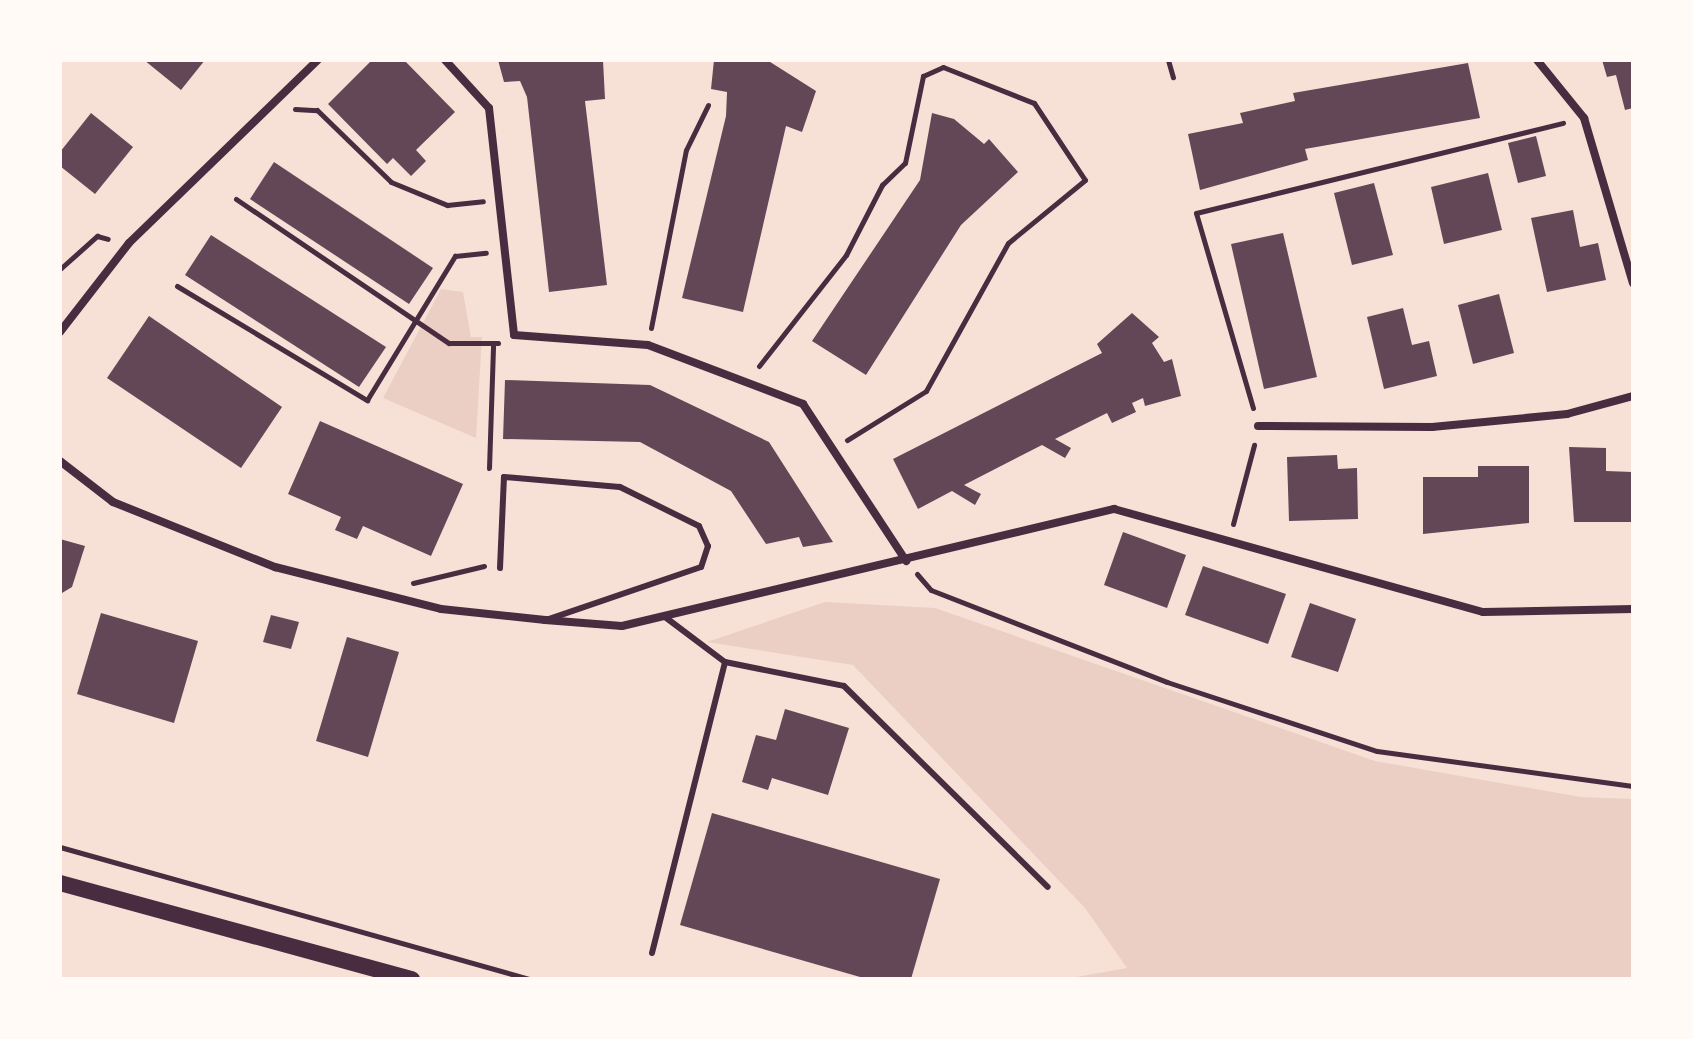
<!DOCTYPE html>
<html>
<head>
<meta charset="utf-8">
<style>
  body { margin:0 }
  #map { position:relative; width:1693px; height:1039px; overflow:hidden; background:#f7e1d7; font-family:"Exo 2",sans-serif }
  div>[style] { position:absolute }
  [style*='--x'] { left:calc(var(--x)*1px); top:calc(var(--y)*1px); width:calc(var(--w)*1px); rotate:calc(var(--a)*1deg) }
  .green>* { inset:0; background:#ebcfc5 }
  .building>* { inset:0; background:#644757 }
  .path>* { height:5px; margin:-2.5px; padding:0 2.5px; transform-origin:2.5px; border-radius:2.5px; background:#4a2c40 }
  .service>* { height:6px; margin:-3px; padding:0 3px; transform-origin:3px; border-radius:3px; background:#4a2c40 }
  .minor>* { height:8px; margin:-4px; padding:0 4px; transform-origin:4px; border-radius:4px; background:#4a2c40 }
  .secondary>* { height:16px; margin:-8px; padding:0 8px; transform-origin:8px; border-radius:8px; background:#4a2c40 }
  span { translate:-50% -50%; white-space:nowrap; text-align:center; line-height:1.15; -webkit-text-stroke:6px #fffaf5; paint-order:stroke }
  .frame { position:absolute; inset:0; border:62px solid #fffaf5; pointer-events:none }
</style>
</head>
<body>
<div id="map">
  <div class="green">
    <i style="clip-path:polygon(441px 289px,463px 292px,471px 337px,482px 337px,476px 438px,383px 398px)"></i>
    <i style="clip-path:polygon(825px 602px,935px 608px,1375px 761px,1581px 797px,1633px 799px,1633px 979px,1065px 979px,1127px 968px,1085px 908px,853px 665px,707px 642px)"></i>
  </div>
  <div class="building">
    <i style="clip-path:polygon(144px 60px,205px 60px,181px 90px)"></i>
    <i style="clip-path:polygon(372px 60px,404px 60px,455px 112px,416px 150px,426px 161px,411px 176px,393px 158px,387px 164px,328px 104px)"></i>
    <i style="clip-path:polygon(498px 60px,603px 60px,605px 99px,585px 101px,607px 285px,549px 292px,527px 97px,520px 81px,504px 82px)"></i>
    <i style="clip-path:polygon(714px 60px,767px 60px,816px 91px,802px 132px,786px 126px,743px 312px,682px 298px,726px 116px,727px 92px,711px 89px)"></i>
    <i style="clip-path:polygon(1602px 60px,1633px 60px,1633px 108px,1625px 110px,1616px 75px,1607px 77px)"></i>
    <i style="clip-path:polygon(1468px 63px,1480px 118px,1305px 149px,1308px 160px,1200px 190px,1188px 134px,1243px 123px,1240px 113px,1295px 101px,1293px 93px)"></i>
    <i style="clip-path:polygon(91px 113px,133px 147px,95px 194px,60px 166px,60px 152px)"></i>
    <i style="clip-path:polygon(932px 113px,954px 119px,984px 144px,989px 139px,1018px 172px,961px 225px,866px 375px,812px 341px,920px 180px)"></i>
    <i style="clip-path:polygon(1536px 136px,1546px 176px,1518px 183px,1508px 143px)"></i>
    <i style="clip-path:polygon(274px 162px,433px 268px,409px 304px,250px 199px)"></i>
    <i style="clip-path:polygon(1488px 173px,1502px 230px,1444px 244px,1431px 187px)"></i>
    <i style="clip-path:polygon(1374px 183px,1393px 255px,1352px 265px,1334px 193px)"></i>
    <i style="clip-path:polygon(1573px 210px,1580px 247px,1598px 243px,1606px 280px,1547px 292px,1531px 218px)"></i>
    <i style="clip-path:polygon(1283px 233px,1317px 377px,1264px 389px,1231px 244px)"></i>
    <i style="clip-path:polygon(211px 235px,386px 347px,359px 387px,185px 275px)"></i>
    <i style="clip-path:polygon(1499px 294px,1514px 353px,1473px 364px,1458px 305px)"></i>
    <i style="clip-path:polygon(1403px 308px,1412px 345px,1429px 341px,1437px 376px,1384px 389px,1367px 317px)"></i>
    <i style="clip-path:polygon(1132px 313px,1159px 337px,1152px 343px,1164px 362px,1172px 359px,1181px 396px,1145px 406px,1143px 398px,1132px 403px,1136px 412px,1112px 423px,1107px 413px,1055px 439px,1071px 448px,1065px 458px,1042px 445px,964px 485px,981px 494px,975px 505px,952px 491px,918px 509px,893px 459px,1102px 353px,1097px 344px)"></i>
    <i style="clip-path:polygon(149px 316px,282px 407px,241px 468px,107px 378px)"></i>
    <i style="clip-path:polygon(505px 380px,650px 385px,769px 442px,833px 542px,803px 547px,799px 537px,766px 544px,731px 491px,640px 442px,503px 439px)"></i>
    <i style="clip-path:polygon(320px 421px,463px 484px,431px 556px,363px 526px,357px 539px,335px 530px,341px 517px,288px 494px)"></i>
    <i style="clip-path:polygon(1569px 447px,1606px 448px,1606px 471px,1633px 472px,1633px 522px,1574px 522px)"></i>
    <i style="clip-path:polygon(1337px 455px,1338px 469px,1357px 468px,1358px 519px,1289px 521px,1287px 457px)"></i>
    <i style="clip-path:polygon(1478px 466px,1529px 466px,1529px 523px,1423px 534px,1423px 477px,1478px 477px)"></i>
    <i style="clip-path:polygon(1123px 532px,1186px 555px,1167px 608px,1104px 585px)"></i>
    <i style="clip-path:polygon(60px 539px,85px 546px,72px 587px,62px 593px)"></i>
    <i style="clip-path:polygon(1203px 566px,1286px 594px,1268px 644px,1185px 615px)"></i>
    <i style="clip-path:polygon(1310px 603px,1356px 619px,1338px 672px,1291px 657px)"></i>
    <i style="clip-path:polygon(101px 613px,198px 641px,174px 723px,77px 694px)"></i>
    <i style="clip-path:polygon(271px 615px,299px 622px,291px 649px,263px 642px)"></i>
    <i style="clip-path:polygon(347px 637px,399px 652px,368px 757px,316px 741px)"></i>
    <i style="clip-path:polygon(785px 709px,849px 728px,828px 795px,772px 778px,768px 790px,742px 782px,756px 735px,776px 740px)"></i>
    <i style="clip-path:polygon(712px 813px,940px 879px,911px 979px,867px 979px,680px 925px)"></i>
  </div>
  <div class="path">
    <i style="--x:1168;--y:60;--w:18;--a:74"></i>
    <i style="--x:295;--y:109;--w:22;--a:3"></i>
    <i style="--x:317;--y:110;--w:103;--a:44.2"></i>
    <i style="--x:391;--y:182;--w:61;--a:22.3"></i>
    <i style="--x:447;--y:205;--w:36;--a:-6"></i>
    <i style="--x:236;--y:199;--w:257;--a:34.1"></i>
    <i style="--x:449;--y:343;--w:49;--a:0"></i>
    <i style="--x:60;--y:269;--w:50;--a:-41.7"></i>
    <i style="--x:97;--y:236;--w:11;--a:15"></i>
    <i style="--x:177;--y:286;--w:222;--a:31"></i>
    <i style="--x:367;--y:400;--w:169;--a:-58.6"></i>
    <i style="--x:455;--y:256;--w:31;--a:-6"></i>
    <i style="--x:651;--y:328;--w:181;--a:-78.9"></i>
    <i style="--x:686;--y:150;--w:50;--a:-63.9"></i>
    <i style="--x:759;--y:366;--w:141;--a:-51.9"></i>
    <i style="--x:846;--y:255;--w:79;--a:-62.8"></i>
    <i style="--x:882;--y:185;--w:32;--a:-44"></i>
    <i style="--x:905;--y:163;--w:89;--a:-78.3"></i>
    <i style="--x:923;--y:76;--w:22;--a:-24"></i>
    <i style="--x:943;--y:67;--w:98;--a:21.6"></i>
    <i style="--x:1034;--y:103;--w:92;--a:56.5"></i>
    <i style="--x:1085;--y:180;--w:99;--a:140.7"></i>
    <i style="--x:1008;--y:243;--w:169;--a:119"></i>
    <i style="--x:926;--y:391;--w:93;--a:148.2"></i>
    <i style="--x:1253;--y:408;--w:203;--a:-106.3"></i>
    <i style="--x:1196;--y:213;--w:378;--a:-13.8"></i>
    <i style="--x:489;--y:468;--w:123;--a:-88.1"></i>
    <i style="--x:1233;--y:524;--w:82;--a:-75.1"></i>
    <i style="--x:917;--y:574;--w:21;--a:49"></i>
    <i style="--x:931;--y:590;--w:253;--a:21.3"></i>
    <i style="--x:1167;--y:682;--w:221;--a:18.2"></i>
    <i style="--x:1377;--y:751;--w:258;--a:7.8"></i>
    <i style="--x:413;--y:583;--w:73;--a:-13.5"></i>
    <i style="--x:60;--y:847;--w:487;--a:15.7"></i>
  </div>
  <div class="service">
    <i style="--x:500;--y:568;--w:91;--a:-87.5"></i>
    <i style="--x:504;--y:477;--w:116;--a:4.9"></i>
    <i style="--x:620;--y:487;--w:88;--a:26.3"></i>
    <i style="--x:699;--y:526;--w:22;--a:66"></i>
    <i style="--x:708;--y:546;--w:22;--a:108"></i>
    <i style="--x:701;--y:567;--w:161;--a:161.1"></i>
    <i style="--x:665;--y:617;--w:75;--a:36.9"></i>
    <i style="--x:725;--y:662;--w:121;--a:11.4"></i>
    <i style="--x:844;--y:686;--w:286;--a:44.6"></i>
    <i style="--x:652;--y:953;--w:300;--a:-75.9"></i>
  </div>
  <div class="minor">
    <i style="--x:445;--y:60;--w:65;--a:47.5"></i>
    <i style="--x:489;--y:108;--w:228;--a:83.7"></i>
    <i style="--x:514;--y:335;--w:134;--a:4.3"></i>
    <i style="--x:648;--y:345;--w:166;--a:20.8"></i>
    <i style="--x:803;--y:404;--w:188;--a:56.7"></i>
    <i style="--x:1537;--y:60;--w:75;--a:51"></i>
    <i style="--x:1584;--y:118;--w:172;--a:73.5"></i>
    <i style="--x:60;--y:332;--w:113;--a:-52.2"></i>
    <i style="--x:129;--y:243;--w:263;--a:-44.1"></i>
    <i style="--x:1258;--y:426;--w:174;--a:0.3"></i>
    <i style="--x:1432;--y:427;--w:136;--a:-5.5"></i>
    <i style="--x:1567;--y:414;--w:68;--a:-15.3"></i>
    <i style="--x:60;--y:461;--w:67;--a:37.7"></i>
    <i style="--x:113;--y:502;--w:175;--a:21.9"></i>
    <i style="--x:275;--y:567;--w:171;--a:14.2"></i>
    <i style="--x:441;--y:609;--w:105;--a:6"></i>
    <i style="--x:545;--y:620;--w:77;--a:4.5"></i>
    <i style="--x:622;--y:626;--w:506;--a:-13.38"></i>
    <i style="--x:1114;--y:509;--w:383;--a:15.6"></i>
    <i style="--x:1483;--y:612;--w:150;--a:-1.1"></i>
  </div>
  <div class="secondary">
    <i style="--x:60;--y:883;--w:365;--a:15.3"></i>
  </div>
  <div class="frame"></div>
</div>
</body>
</html>
